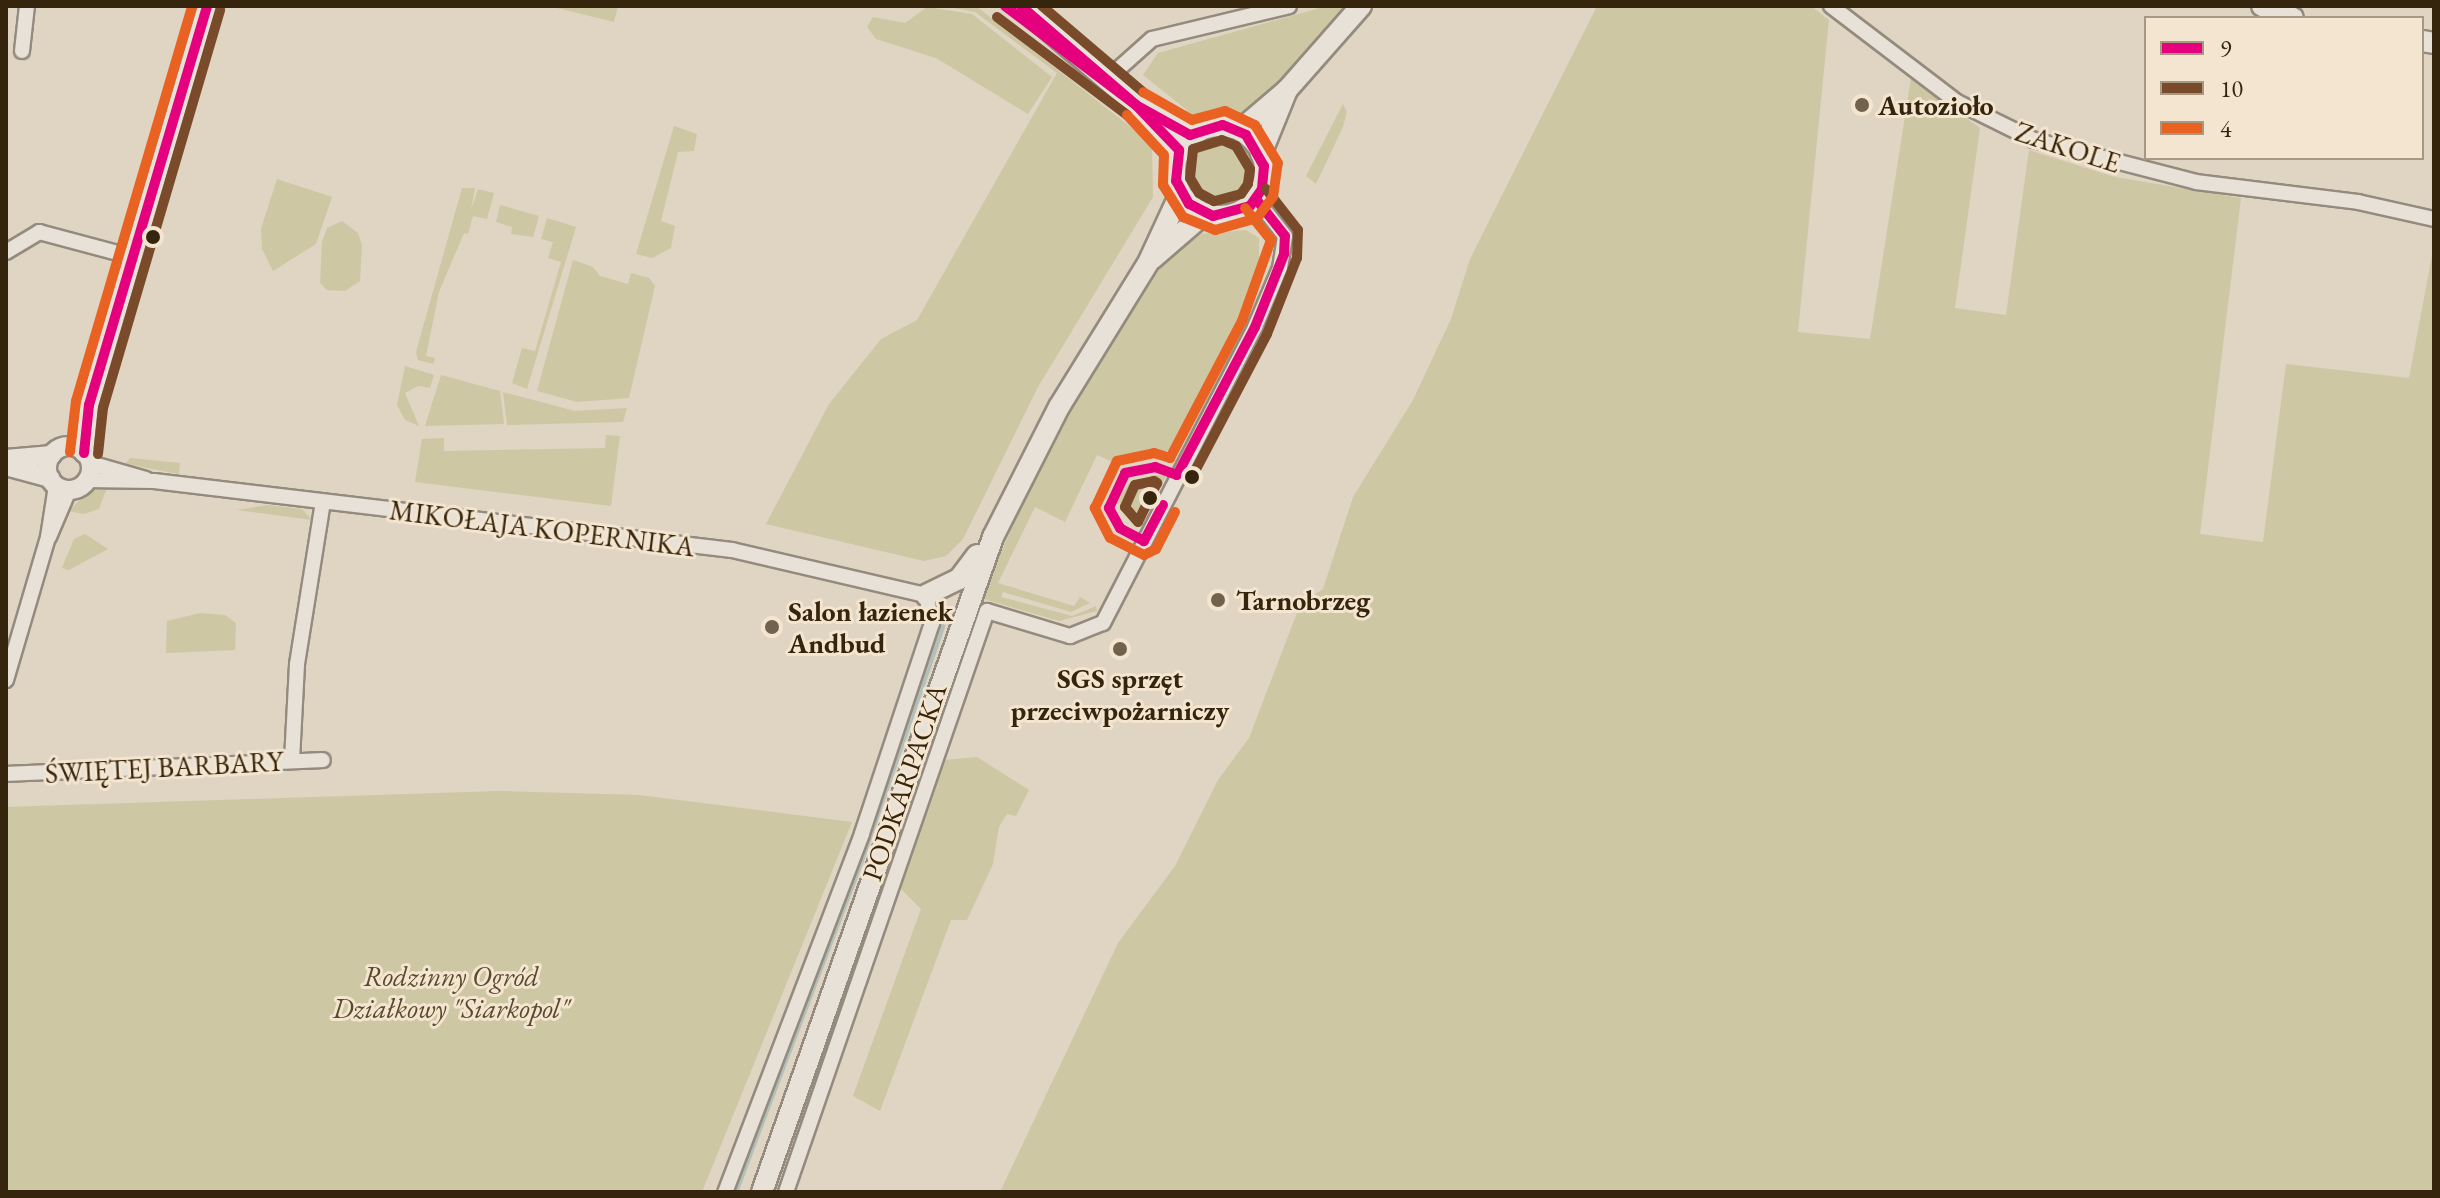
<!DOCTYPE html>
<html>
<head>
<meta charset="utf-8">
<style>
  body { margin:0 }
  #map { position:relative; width:2440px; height:1198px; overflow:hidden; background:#e0d4c3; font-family:"EB Garamond",serif }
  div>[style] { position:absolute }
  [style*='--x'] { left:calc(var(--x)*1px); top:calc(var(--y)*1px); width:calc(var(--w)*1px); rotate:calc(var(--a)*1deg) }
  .green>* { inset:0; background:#cec7a3 }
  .round { border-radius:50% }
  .stream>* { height:5px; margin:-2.5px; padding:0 2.5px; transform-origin:2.5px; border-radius:2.5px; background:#b1c0bb }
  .roads { filter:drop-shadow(2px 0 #948b7e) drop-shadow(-2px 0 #948b7e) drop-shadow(0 2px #948b7e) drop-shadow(0 -2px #948b7e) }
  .minor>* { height:14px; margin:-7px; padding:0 7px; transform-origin:7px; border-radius:7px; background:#e7e1d7 }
  .tertiary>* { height:18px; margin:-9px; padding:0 9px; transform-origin:9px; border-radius:9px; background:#e7e1d7 }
  .tertiary>.ring { margin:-9px; padding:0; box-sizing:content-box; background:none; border:18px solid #e7e1d7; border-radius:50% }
  .secondary>* { height:20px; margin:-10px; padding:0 10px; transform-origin:10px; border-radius:10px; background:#e7e1d7 }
  .secondary>.ring { margin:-10px; padding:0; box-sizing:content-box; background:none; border:20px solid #e7e1d7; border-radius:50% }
  .bus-1>* { height:10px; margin:-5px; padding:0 5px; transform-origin:5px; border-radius:5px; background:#e5007d }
  .bus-2>* { height:10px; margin:-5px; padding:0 5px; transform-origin:5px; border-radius:5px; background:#7a4b2a }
  .bus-3>* { height:10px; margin:-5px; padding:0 5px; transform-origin:5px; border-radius:5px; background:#e96221 }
  .dots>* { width:22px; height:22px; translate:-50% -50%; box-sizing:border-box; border:4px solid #f3e5d0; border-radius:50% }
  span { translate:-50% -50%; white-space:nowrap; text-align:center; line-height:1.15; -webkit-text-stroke:6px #f3e5d0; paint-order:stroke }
  .poi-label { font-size:28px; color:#35250d; font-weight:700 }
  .left { translate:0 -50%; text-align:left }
  .street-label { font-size:28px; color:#35250d }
  .park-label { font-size:28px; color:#584b2c; font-style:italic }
  .frame { position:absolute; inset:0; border:8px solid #35250d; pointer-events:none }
  .legend { position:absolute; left:2144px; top:16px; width:280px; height:144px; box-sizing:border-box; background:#f3e5d0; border:2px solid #a79882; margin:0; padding:10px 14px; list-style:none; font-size:24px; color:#35250d }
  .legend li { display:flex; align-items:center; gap:16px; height:40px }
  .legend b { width:40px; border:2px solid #a79882 }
</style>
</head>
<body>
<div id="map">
  <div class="green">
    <i style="clip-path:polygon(549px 6px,618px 6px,614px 22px)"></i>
    <i style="clip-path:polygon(944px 6px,976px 6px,1137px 132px,1152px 148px,1153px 197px,1038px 387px,963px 539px,946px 556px,924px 561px,766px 524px,829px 404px,881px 339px,917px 320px,1057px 73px,975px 12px)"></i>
    <i style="clip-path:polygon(1327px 6px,1345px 6px,1284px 78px,1239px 118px,1181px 118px,1187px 110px,1143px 75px,1158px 53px)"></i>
    <i style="clip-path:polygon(1597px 6px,1811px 6px,1829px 20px,1798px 332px,1870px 339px,1911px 78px,1980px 128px,1955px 308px,2006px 315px,2029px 150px,2115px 177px,2241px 198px,2200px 534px,2263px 542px,2286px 364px,2409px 378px,2434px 245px,2434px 1192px,1000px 1192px,1118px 943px,1175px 866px,1218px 780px,1249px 738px,1300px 605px,1323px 589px,1353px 497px,1413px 400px,1451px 319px,1470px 259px)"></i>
    <i style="clip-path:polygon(927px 7px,972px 14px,1052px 77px,1028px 114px,936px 58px,876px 39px,867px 27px,873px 17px,905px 23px)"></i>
    <i style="clip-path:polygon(1343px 104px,1347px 112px,1343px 127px,1316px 184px,1306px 176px)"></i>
    <i style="clip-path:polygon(674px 126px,697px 134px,694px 151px,678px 152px,661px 221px,675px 226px,671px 248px,652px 258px,636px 254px)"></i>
    <i class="round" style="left:1186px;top:137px;width:66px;height:66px"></i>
    <i style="clip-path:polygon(277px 179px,332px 197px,316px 244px,273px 271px,262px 249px,261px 229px)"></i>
    <i style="clip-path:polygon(462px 188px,475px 188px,471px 210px,478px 189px,494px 193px,487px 219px,473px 216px,468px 234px,464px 233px,439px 292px,426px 356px,435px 358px,433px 364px,418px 360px,416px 352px)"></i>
    <i style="clip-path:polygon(500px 205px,539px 216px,533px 237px,511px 234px,512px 227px,496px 222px)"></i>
    <i style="clip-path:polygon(547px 218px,576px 227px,527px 389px,512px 383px,522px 348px,535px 351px,561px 262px,548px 258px,553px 242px,541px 239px)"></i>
    <i style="clip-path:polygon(342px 221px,358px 233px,362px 245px,360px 281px,345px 291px,327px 290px,320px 283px,322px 242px,327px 228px)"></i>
    <i style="clip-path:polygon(1246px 230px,1259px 238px,1259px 261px,1267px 264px,1177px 448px,1120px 465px,1097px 455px,1065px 522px,1035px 507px,998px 583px,1074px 606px,1080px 597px,1090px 603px,1071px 612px,1003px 592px,1001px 597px,1072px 616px,1096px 606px,1097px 611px,1059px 621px,980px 598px,1061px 421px,1138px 293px,1179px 239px,1188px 244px,1201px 234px)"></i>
    <i style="clip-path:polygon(573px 260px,593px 267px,600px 276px,628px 284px,631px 273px,649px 278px,655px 286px,629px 398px,577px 402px,537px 391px)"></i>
    <i style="clip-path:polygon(405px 366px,434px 375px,430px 388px,418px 386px,405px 393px,419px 426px,405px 420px,397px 405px)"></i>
    <i style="clip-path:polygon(441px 375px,500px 391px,504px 424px,425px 426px)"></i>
    <i style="clip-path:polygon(503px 392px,575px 411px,627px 408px,623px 422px,507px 425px)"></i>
    <i style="clip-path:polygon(606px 435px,620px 436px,611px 506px,415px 482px,422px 439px,444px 438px,444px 451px,605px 448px)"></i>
    <i style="clip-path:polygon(130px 458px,180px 463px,179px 474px,126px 464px)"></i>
    <i style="clip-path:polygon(1155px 475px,1166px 476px,1146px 516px,1130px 508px,1135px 497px,1126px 506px,1117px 502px,1128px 484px)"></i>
    <i style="clip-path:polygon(107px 488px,99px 509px,84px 514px,69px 511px,90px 489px)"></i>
    <i style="clip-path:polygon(268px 505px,302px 509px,312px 520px,237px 510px)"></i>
    <i style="clip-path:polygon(85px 534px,108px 549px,69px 570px,62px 568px,74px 539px)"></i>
    <i style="clip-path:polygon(200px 613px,225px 615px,236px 623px,235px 650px,166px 653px,167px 621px)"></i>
    <i style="clip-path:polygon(977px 757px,1029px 790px,1016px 816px,1007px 814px,999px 827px,993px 864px,967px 920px,951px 920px,880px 1111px,853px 1096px,921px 909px,900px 888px,944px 760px)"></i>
    <i style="clip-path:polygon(498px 791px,639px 795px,852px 822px,702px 1192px,6px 1192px,6px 807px)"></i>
  </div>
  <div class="stream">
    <i style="--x:735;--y:1192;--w:346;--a:-69.2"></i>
    <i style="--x:858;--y:869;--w:257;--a:-70.9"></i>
  </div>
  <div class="roads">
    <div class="minor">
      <i style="--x:1831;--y:6;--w:158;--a:37.3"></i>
      <i style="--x:1957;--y:102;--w:86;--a:26.3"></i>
      <i style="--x:2034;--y:140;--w:167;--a:14.5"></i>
      <i style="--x:2196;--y:182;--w:163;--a:7"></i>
      <i style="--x:2358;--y:202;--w:78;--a:12.6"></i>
      <i style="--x:22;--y:51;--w:45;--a:-83.7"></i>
      <i style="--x:1106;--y:80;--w:62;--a:-41.7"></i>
      <i style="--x:1152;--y:39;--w:141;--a:-13.5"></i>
      <i style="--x:6;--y:252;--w:39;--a:-31"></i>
      <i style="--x:39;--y:232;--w:97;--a:14.9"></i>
      <i style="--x:90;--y:463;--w:58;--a:15.9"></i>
      <i style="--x:87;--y:480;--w:67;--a:0.9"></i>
      <i style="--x:154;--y:481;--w:582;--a:6.81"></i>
      <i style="--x:732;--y:550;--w:199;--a:13.1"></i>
      <i style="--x:926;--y:595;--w:29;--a:78"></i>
      <i style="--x:932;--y:623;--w:222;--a:108.4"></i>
      <i style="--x:862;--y:834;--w:383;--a:110.9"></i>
      <i style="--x:49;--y:537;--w:51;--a:-66.9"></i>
      <i style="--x:6;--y:680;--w:149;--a:-73.6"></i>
      <i style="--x:48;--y:537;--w:52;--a:-81.1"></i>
      <i style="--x:292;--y:760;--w:96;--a:-87"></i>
      <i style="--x:297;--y:664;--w:164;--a:-80.9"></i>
      <i style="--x:6;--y:774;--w:317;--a:-2.5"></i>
      <i style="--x:786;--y:1192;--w:615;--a:-70.92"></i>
      <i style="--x:987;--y:611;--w:87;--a:16.8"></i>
      <i style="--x:1070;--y:636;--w:35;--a:-22"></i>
      <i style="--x:1103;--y:623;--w:333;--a:-62.8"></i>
      <i style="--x:1255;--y:327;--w:64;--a:-67"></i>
      <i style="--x:1280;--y:268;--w:32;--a:-81"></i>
      <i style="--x:1285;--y:236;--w:47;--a:-128.1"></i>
    </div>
    <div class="tertiary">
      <i class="ring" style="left:47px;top:446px;width:26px;height:26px"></i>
      <i style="--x:84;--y:453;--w:48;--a:-84.1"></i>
      <i style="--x:89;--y:405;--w:416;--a:-73.5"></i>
      <i style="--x:6;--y:459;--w:46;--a:-5"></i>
      <i style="--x:6;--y:466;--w:46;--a:15.3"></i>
    </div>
    <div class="secondary">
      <i style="--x:1021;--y:6;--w:152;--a:40.7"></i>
      <i style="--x:1136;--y:105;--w:62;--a:46.3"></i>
      <i style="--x:2262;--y:6;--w:33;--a:21"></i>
      <i style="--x:2422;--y:41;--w:12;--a:9"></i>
      <i style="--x:1146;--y:108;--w:52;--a:31.5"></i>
      <i class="ring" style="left:1175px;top:126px;width:70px;height:70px"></i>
      <i style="--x:1240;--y:130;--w:62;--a:-40.4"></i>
      <i style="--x:1287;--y:90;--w:112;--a:-48.6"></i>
      <i style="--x:1261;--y:154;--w:69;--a:-67.9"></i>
      <i style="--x:1152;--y:259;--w:69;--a:-40.9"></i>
      <i style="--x:926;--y:595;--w:37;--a:-26"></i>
      <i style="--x:959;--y:579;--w:30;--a:-53"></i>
      <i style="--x:762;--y:1192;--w:695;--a:-70.57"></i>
      <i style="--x:993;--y:537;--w:146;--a:-63.1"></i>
      <i style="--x:1059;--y:407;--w:172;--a:-58.3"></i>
      <i style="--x:1149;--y:261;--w:74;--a:-65.2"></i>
    </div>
  </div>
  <div class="bus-1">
    <i style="--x:1005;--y:6;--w:164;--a:37.1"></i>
    <i style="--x:1021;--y:6;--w:152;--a:40.7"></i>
    <i style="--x:1136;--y:105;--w:62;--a:29.1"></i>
    <i style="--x:1190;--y:135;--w:34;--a:-17"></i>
    <i style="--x:1223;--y:125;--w:25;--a:23"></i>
    <i style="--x:1246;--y:135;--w:36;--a:60"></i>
    <i style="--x:1264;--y:166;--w:23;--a:95"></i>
    <i style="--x:1262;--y:189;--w:21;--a:125"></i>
    <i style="--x:1250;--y:206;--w:38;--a:165"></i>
    <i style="--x:1213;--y:216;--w:27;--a:-153"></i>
    <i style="--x:1189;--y:204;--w:26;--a:-119"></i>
    <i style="--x:1176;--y:181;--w:31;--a:-84"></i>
    <i style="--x:1179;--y:150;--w:62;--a:-133.7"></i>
    <i style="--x:84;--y:453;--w:48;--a:-84.1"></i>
    <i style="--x:89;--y:405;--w:416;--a:-73.5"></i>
    <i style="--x:1163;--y:505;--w:41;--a:117.8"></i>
    <i style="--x:1144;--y:541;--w:27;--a:-152"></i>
    <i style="--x:1120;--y:528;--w:23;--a:-119"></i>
    <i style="--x:1109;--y:508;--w:38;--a:-65"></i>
    <i style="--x:1125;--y:473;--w:31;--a:-11"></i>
    <i style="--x:1155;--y:467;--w:23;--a:20"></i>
    <i style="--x:1177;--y:475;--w:167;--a:-62.2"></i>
    <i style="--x:1255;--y:327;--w:79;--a:-68.3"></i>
    <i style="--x:1284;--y:254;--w:18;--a:-87"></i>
    <i style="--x:1285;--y:236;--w:47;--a:-128.1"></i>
  </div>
  <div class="bus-2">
    <i style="--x:1042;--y:6;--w:133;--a:40.4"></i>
    <i style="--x:997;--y:17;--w:163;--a:37"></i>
    <i style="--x:1222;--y:140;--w:15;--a:23"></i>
    <i style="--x:1236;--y:146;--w:27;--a:59"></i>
    <i style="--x:1250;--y:169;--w:15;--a:98"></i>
    <i style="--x:1248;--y:184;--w:12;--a:125"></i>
    <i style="--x:1241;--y:194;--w:28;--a:165"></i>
    <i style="--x:1214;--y:201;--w:17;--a:-152"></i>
    <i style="--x:1199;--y:193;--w:17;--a:-121"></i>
    <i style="--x:1190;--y:178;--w:29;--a:-84"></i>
    <i style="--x:1193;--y:149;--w:30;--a:-17"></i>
    <i style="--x:98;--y:454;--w:46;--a:-83.8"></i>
    <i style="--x:103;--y:408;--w:415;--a:-73.6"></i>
    <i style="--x:1192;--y:477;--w:161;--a:-62.3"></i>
    <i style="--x:1267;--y:334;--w:82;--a:-68.5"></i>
    <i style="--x:1297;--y:258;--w:28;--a:-88"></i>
    <i style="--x:1298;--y:230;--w:52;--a:-128"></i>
    <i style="--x:1154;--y:481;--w:4;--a:34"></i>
    <i style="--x:1157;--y:483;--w:43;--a:116"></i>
    <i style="--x:1138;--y:522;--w:20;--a:-131"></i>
    <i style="--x:1125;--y:507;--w:24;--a:-66"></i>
    <i style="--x:1135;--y:485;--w:19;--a:-12"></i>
  </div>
  <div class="bus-3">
    <i style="--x:1127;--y:115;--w:54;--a:47.2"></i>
    <i style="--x:1164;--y:155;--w:30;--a:92"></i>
    <i style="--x:1163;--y:185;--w:38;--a:58"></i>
    <i style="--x:1183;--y:217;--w:35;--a:22"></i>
    <i style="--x:1215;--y:230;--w:44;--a:-15.9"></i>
    <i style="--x:1257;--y:218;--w:26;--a:-53"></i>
    <i style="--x:1273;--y:197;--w:34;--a:-82"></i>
    <i style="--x:1278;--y:163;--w:44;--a:-121.2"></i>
    <i style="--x:1255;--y:125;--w:33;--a:-155"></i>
    <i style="--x:1225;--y:111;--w:34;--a:165"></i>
    <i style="--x:1192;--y:120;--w:56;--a:-150.3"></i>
    <i style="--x:70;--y:452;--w:51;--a:-83.3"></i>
    <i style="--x:76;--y:401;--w:412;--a:-73.6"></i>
    <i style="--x:1175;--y:512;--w:42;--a:117.2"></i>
    <i style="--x:1156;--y:549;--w:13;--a:153"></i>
    <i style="--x:1144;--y:555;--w:38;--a:-153"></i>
    <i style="--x:1110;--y:538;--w:34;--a:-117"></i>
    <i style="--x:1095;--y:508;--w:52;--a:-64.9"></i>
    <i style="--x:1117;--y:461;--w:38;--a:-12"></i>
    <i style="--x:1154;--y:453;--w:17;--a:17"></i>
    <i style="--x:1170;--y:458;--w:155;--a:-62.3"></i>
    <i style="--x:1242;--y:321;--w:86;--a:-70.3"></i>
    <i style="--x:1271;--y:240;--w:41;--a:-129.1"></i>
  </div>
  <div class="dots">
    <i style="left:1862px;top:105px;background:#71624d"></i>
    <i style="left:153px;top:237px;background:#35250d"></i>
    <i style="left:1192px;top:477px;background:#35250d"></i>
    <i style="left:1150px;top:498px;background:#35250d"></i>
    <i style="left:1218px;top:600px;background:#71624d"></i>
    <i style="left:772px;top:627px;background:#71624d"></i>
    <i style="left:1120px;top:649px;background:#71624d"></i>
  </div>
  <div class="poi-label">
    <span class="left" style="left:1878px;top:105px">Autozioło</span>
    <span class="left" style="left:1236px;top:600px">Tarnobrzeg</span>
    <span class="left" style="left:788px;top:627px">Salon łazienek<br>Andbud</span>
    <span style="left:1120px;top:694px">SGS sprzęt<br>przeciwpożarniczy</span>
  </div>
  <div class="street-label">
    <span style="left:2068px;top:147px;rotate:18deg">ZAKOLE</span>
    <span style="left:542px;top:528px;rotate:7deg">MIKOŁAJA KOPERNIKA</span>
    <span style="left:164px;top:767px;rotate:-3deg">ŚWIĘTEJ BARBARY</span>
    <span style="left:904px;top:782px;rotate:-71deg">PODKARPACKA</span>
  </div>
  <div class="park-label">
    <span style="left:451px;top:992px">Rodzinny Ogród<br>Działkowy "Siarkopol"</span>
  </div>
  <div class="frame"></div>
  <ul class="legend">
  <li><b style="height:10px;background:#e5007d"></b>9</li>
  <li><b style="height:10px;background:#7a4b2a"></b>10</li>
  <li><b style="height:10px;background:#e96221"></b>4</li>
  </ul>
</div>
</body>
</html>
